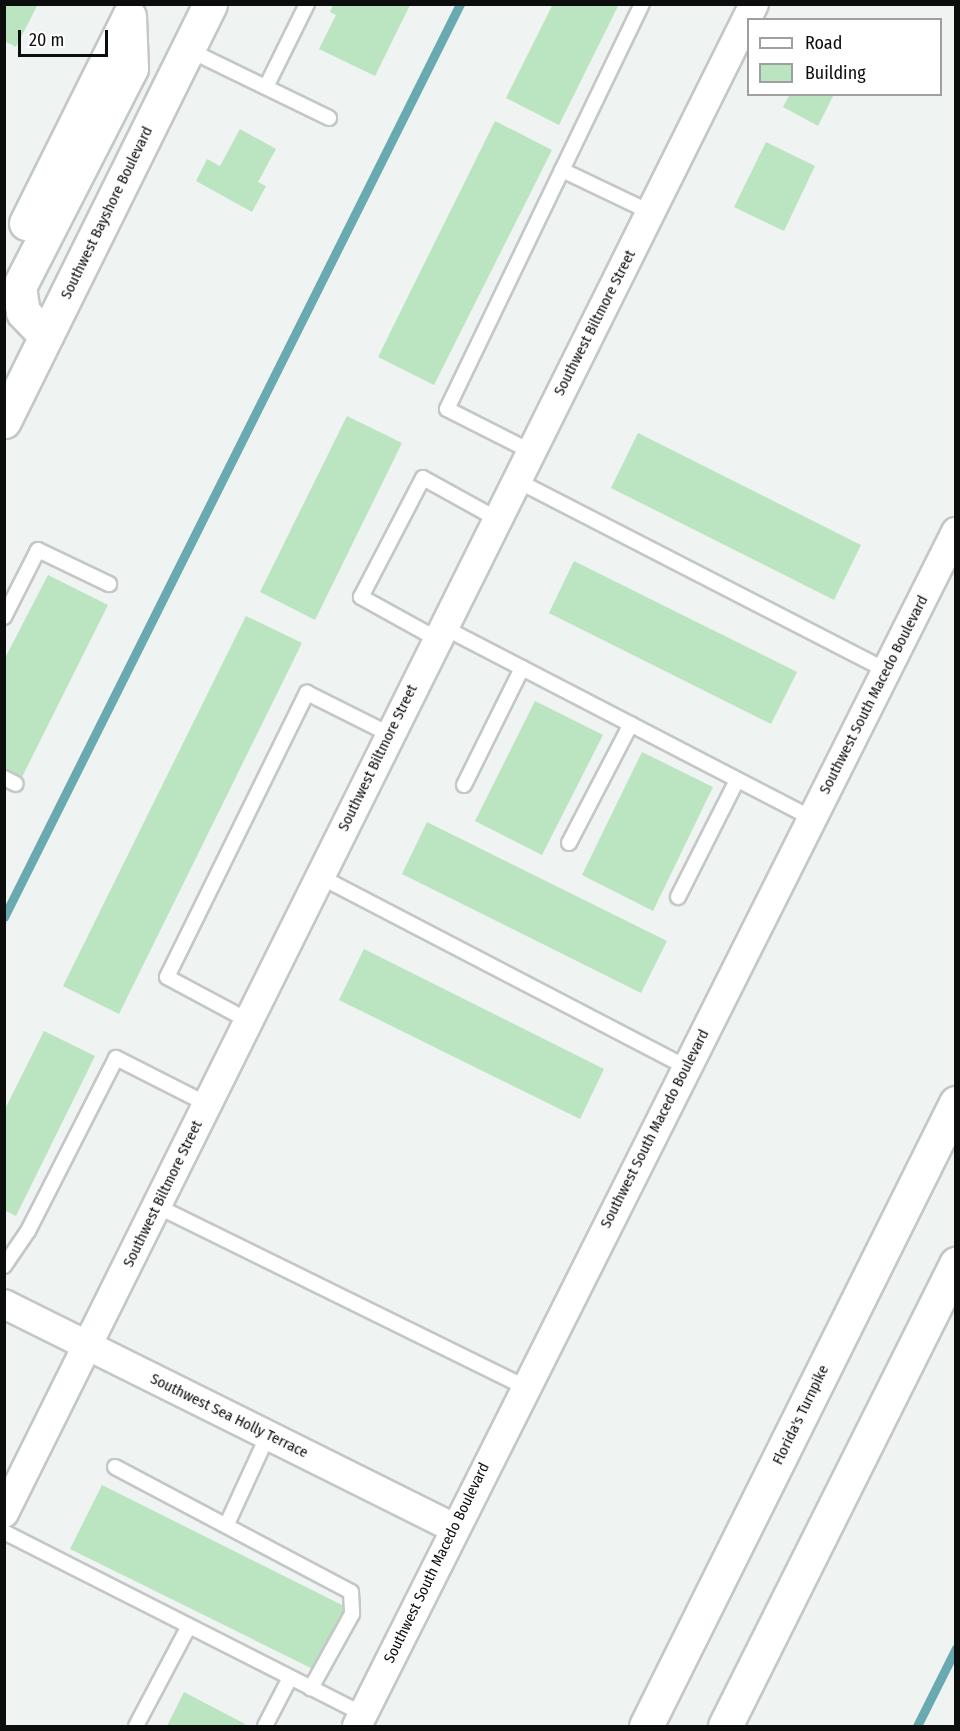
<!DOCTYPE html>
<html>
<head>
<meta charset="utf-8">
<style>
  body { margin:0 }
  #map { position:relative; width:960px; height:1731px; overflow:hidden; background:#eff3f1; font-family:"Fira Sans Condensed",sans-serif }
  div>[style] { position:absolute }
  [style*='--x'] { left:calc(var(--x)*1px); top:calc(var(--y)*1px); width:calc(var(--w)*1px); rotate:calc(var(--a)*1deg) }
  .stream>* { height:9px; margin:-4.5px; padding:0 4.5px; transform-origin:4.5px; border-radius:4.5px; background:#68aaaf }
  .building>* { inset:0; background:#bae5c0 }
  .roads { filter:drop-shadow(2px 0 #c3c7c5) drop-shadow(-2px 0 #c3c7c5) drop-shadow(0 2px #c3c7c5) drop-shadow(0 -2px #c3c7c5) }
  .lane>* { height:14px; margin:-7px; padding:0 7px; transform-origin:7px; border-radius:7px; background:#fff }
  .street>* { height:28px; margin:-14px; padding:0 14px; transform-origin:14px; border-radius:14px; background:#fff }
  .secondary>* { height:33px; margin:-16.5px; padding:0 16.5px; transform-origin:16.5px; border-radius:16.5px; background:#fff }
  .highway>* { height:33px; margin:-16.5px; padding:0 16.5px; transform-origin:16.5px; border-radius:16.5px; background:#fff }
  span { translate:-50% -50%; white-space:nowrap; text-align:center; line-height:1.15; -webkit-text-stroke:4.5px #fff; paint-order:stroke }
  .street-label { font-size:15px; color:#0c0e0d }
  .frame { position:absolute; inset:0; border:6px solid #0c0e0d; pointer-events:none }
  .legend { position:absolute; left:747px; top:18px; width:195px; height:78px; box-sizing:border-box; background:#fff; border:2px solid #9e9f9e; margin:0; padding:8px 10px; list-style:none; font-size:18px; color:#0c0e0d }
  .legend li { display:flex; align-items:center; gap:12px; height:30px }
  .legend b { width:30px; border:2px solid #9e9f9e }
  .scale { position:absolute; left:18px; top:30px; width:90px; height:27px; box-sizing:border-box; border:3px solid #0c0e0d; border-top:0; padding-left:8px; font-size:18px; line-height:21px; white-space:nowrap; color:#0c0e0d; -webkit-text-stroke:4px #fff; paint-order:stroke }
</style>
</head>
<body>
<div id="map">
  <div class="stream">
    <i style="--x:4;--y:917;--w:1021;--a:-63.46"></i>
    <i style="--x:917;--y:1726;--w:87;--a:-63.4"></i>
  </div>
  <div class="building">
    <i style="clip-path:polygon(4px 4px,38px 4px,16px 47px,4px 41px)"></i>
    <i style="clip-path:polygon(553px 4px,619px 4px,559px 125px,506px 98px)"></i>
    <i style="clip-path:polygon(333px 5px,410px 5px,375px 76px,319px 49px,336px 15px,330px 12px)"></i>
    <i style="clip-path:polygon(790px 94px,834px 94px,818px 126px,783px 107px)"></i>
    <i style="clip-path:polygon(495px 121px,552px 150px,434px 385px,378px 357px)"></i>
    <i style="clip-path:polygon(240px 129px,276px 149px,258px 182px,266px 186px,252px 212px,196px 181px,207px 159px,220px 166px)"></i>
    <i style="clip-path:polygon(766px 142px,815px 166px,784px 231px,734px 207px)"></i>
    <i style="clip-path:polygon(347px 416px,402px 443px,315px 620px,260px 592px)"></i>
    <i style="clip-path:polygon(638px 433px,861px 545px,834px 600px,611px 488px)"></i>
    <i style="clip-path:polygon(574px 561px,797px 672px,771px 724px,549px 613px)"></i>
    <i style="clip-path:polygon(48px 575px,108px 605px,22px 777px,4px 768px,4px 660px)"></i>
    <i style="clip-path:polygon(246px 616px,302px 643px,119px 1014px,63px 986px)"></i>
    <i style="clip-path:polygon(535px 701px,603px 735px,542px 855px,475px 821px)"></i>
    <i style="clip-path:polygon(642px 752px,713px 787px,653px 911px,582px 875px)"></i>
    <i style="clip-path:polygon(427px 822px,667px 941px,641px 993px,402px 874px)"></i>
    <i style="clip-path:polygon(364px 949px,604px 1069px,580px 1119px,339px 1000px)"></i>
    <i style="clip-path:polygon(44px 1031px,95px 1056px,16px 1216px,4px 1210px,4px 1111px)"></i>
    <i style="clip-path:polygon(102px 1485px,348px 1608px,317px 1671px,70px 1549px)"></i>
    <i style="clip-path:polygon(184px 1692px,245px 1724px,244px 1726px,167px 1726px)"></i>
  </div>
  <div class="roads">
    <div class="lane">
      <i style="--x:187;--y:49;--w:158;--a:25.9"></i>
      <i style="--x:266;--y:87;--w:93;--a:-63.7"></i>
      <i style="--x:562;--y:170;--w:98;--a:25.5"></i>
      <i style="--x:530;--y:451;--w:93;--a:-153.2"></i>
      <i style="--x:447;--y:409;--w:449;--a:-64.3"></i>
      <i style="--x:516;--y:480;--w:416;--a:27.2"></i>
      <i style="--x:4;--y:617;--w:75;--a:-63.1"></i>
      <i style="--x:38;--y:550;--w:79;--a:25.6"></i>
      <i style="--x:443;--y:627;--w:415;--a:27.4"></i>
      <i style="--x:437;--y:639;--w:87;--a:-151.1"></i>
      <i style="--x:361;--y:597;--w:134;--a:-62.5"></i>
      <i style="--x:423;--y:478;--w:85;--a:29"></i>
      <i style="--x:4;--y:778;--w:13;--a:27"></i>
      <i style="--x:464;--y:785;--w:131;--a:-63.6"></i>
      <i style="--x:569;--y:843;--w:134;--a:-62.5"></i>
      <i style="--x:319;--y:876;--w:414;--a:27.5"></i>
      <i style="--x:678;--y:897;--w:131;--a:-63.2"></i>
      <i style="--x:249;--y:1021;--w:93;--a:-151.8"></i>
      <i style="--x:167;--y:977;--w:317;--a:-63.8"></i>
      <i style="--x:307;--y:693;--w:92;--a:26.6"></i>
      <i style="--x:157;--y:1206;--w:410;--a:26.2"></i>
      <i style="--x:4;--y:1266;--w:42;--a:-55.6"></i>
      <i style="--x:28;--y:1231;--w:194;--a:-63"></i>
      <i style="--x:116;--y:1058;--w:102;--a:26.8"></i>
      <i style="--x:115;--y:1467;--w:267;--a:27.9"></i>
      <i style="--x:351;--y:1592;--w:22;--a:87"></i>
      <i style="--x:352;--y:1614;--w:85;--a:119"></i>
      <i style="--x:227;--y:1524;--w:98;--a:-65.3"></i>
      <i style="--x:4;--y:1532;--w:402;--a:26.9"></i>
      <i style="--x:136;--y:1726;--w:113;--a:-62.1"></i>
      <i style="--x:265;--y:1726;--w:54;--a:-62.5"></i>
    </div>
    <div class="street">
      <i style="--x:4;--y:1304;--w:503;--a:26.46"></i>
      <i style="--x:4;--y:1513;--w:1685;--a:-63.57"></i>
      <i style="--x:357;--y:1726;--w:1336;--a:-63.36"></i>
    </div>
    <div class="secondary">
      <i style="--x:26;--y:223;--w:227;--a:-63.5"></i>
      <i style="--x:46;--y:336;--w:33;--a:-134"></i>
      <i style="--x:23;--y:312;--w:25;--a:-99"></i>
      <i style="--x:19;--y:287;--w:246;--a:-62.9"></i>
      <i style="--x:131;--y:68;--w:52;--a:-92.2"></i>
      <i style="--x:4;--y:421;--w:465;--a:-63.7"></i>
    </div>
    <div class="highway">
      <i style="--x:646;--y:1726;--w:696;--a:-63.55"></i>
      <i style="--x:725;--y:1726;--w:517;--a:-63.43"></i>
    </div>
  </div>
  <div class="street-label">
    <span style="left:107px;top:213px;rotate:-64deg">Southwest Bayshore Boulevard</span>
    <span style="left:595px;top:323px;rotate:-63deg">Southwest Biltmore Street</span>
    <span style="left:874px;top:695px;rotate:-63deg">Southwest South Macedo Boulevard</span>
    <span style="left:378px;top:758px;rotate:-64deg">Southwest Biltmore Street</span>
    <span style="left:655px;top:1129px;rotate:-63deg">Southwest South Macedo Boulevard</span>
    <span style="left:163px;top:1194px;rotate:-64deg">Southwest Biltmore Street</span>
    <span style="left:801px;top:1415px;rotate:-64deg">Florida's Turnpike</span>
    <span style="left:229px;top:1416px;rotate:26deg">Southwest Sea Holly Terrace</span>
    <span style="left:437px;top:1563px;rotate:-64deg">Southwest South Macedo Boulevard</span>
  </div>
  <div class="frame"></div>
  <ul class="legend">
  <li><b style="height:8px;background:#fff"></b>Road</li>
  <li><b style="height:16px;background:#bae5c0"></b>Building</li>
  </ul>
  <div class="scale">20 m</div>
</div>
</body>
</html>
